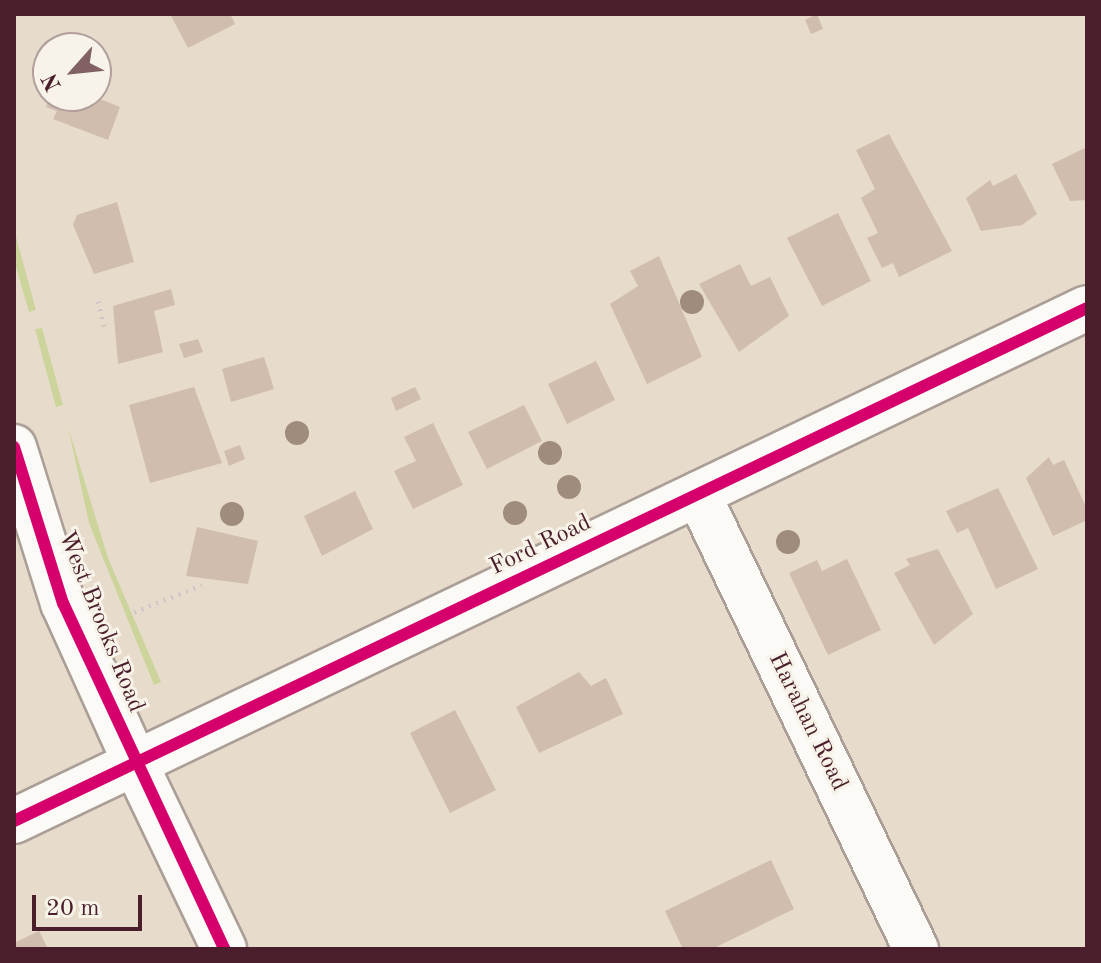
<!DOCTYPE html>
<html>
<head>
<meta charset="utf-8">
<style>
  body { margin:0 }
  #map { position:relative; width:1101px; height:963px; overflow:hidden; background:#e7dbcb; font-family:"Old Standard TT",serif }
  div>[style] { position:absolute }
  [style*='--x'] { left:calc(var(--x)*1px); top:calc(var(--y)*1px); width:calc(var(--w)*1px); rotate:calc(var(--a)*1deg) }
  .green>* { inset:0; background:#ccd49b }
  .building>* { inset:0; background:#d0bdae }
  .path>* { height:5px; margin-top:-2.5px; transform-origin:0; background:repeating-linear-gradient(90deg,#cec7c5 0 2px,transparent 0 8px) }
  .roads { filter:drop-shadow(2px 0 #aa9e96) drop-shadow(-2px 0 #aa9e96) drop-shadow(0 2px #aa9e96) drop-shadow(0 -2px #aa9e96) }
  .minor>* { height:44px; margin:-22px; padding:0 22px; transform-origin:22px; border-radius:22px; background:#fbfaf7 }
  .tertiary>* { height:44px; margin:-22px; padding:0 22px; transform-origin:22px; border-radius:22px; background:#fbfaf7 }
  .cycleway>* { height:12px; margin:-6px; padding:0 6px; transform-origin:6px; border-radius:6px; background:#d6006c }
  .trees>* { width:24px; height:24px; margin:-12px; border-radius:50%; background:#a08c7d }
  span { translate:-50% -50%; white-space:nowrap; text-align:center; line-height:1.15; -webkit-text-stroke:6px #f7f3e8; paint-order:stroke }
  .street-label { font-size:24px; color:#4a1f2b }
  .frame { position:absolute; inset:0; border:16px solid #4a1f2b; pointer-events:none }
  .north { position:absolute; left:32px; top:32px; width:80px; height:80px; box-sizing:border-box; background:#f7f3e8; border:2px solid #b29e9c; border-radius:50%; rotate:243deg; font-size:22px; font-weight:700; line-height:32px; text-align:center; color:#4a1f2b }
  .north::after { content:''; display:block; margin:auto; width:28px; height:36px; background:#816163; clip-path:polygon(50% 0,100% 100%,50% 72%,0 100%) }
  .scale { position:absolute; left:32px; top:895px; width:110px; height:36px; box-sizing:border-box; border:4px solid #4a1f2b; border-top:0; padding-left:10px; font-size:24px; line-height:28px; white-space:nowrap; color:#4a1f2b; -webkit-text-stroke:6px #f7f3e8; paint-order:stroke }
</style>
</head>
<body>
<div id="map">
  <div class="green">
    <i style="clip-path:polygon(15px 233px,36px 310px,29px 312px,14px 260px)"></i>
    <i style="clip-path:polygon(42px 328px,63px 405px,56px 407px,35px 329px)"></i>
    <i style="clip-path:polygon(68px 427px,108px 558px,161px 682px,154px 685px,89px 523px)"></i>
  </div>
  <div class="building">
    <i style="clip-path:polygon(170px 14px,230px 14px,235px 24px,188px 48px)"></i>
    <i style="clip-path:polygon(817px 14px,823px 29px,811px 34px,805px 20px)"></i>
    <i style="clip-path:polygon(96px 77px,107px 81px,100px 99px,120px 107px,108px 140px,53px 119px,57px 111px,46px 107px,50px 96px,96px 96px)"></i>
    <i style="clip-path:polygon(889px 134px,952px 251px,899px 277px,893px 263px,882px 268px,867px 238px,878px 233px,861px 198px,875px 189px,856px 150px)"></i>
    <i style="clip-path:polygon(1087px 147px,1087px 200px,1070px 201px,1052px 164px)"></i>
    <i style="clip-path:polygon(1016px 174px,1037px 214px,1022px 225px,981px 231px,966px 198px,990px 180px,993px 186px)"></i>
    <i style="clip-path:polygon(117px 202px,134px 262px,94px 274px,73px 225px,77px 215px)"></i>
    <i style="clip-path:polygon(838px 213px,871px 281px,822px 306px,787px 238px)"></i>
    <i style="clip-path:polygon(659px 256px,702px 357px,647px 384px,610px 304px,638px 286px,630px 271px)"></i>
    <i style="clip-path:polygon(740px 264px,751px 286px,770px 277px,789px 316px,739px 352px,699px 284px)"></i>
    <i style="clip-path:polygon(171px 289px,175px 305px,154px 311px,163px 352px,118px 364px,113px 306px)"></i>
    <i style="clip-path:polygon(198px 339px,203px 352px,184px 358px,179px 344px)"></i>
    <i style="clip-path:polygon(264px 357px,274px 389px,231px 402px,222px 369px)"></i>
    <i style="clip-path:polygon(596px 361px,615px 400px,567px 424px,548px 384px)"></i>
    <i style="clip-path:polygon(194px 387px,222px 463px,150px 483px,129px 405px)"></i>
    <i style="clip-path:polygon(415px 387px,421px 399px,396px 411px,391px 398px)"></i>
    <i style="clip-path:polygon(524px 405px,542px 441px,487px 469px,468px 432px)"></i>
    <i style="clip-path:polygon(433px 423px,463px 485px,413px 509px,394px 471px,416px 461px,404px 437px)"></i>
    <i style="clip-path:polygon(240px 445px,245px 459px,229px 466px,224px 451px)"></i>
    <i style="clip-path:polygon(1049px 457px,1053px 465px,1064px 460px,1087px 509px,1087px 520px,1053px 536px,1026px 478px)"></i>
    <i style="clip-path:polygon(998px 488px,1038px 569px,996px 589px,968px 528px,957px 533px,946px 511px)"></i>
    <i style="clip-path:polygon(355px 491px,373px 529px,322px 556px,304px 516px)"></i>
    <i style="clip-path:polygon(197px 527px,258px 541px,248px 584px,186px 576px)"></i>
    <i style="clip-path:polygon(938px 549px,973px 614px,934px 645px,894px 573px,910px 565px,906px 559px)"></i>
    <i style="clip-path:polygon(847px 559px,881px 630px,828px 655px,789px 573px,817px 560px,822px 571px)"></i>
    <i style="clip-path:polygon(579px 672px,591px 686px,606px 678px,623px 714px,539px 753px,516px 707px)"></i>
    <i style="clip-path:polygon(455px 710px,496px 790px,450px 813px,410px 733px)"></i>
    <i style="clip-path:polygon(771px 860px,794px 909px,712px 949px,683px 949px,665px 911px)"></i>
    <i style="clip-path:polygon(39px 931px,48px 949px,14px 949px,14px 943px)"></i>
  </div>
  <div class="path">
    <i style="--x:98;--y:301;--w:30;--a:76"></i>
    <i style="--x:134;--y:612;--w:73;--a:-21.7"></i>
  </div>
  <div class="roads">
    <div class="minor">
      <i style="--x:698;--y:494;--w:505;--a:64.4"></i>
      <i style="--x:136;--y:765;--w:204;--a:64.4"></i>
    </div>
    <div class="tertiary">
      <i style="--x:14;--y:447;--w:164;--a:72.6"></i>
      <i style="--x:63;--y:603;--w:178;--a:65.7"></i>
      <i style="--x:14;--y:821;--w:1189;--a:-25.55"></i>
    </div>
  </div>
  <div class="cycleway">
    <i style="--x:14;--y:447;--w:164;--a:72.6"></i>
    <i style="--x:63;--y:603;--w:382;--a:65"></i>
    <i style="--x:14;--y:821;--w:1189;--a:-25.55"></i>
  </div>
  <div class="trees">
    <i style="left:692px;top:302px"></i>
    <i style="left:297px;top:433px"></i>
    <i style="left:550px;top:453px"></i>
    <i style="left:569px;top:487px"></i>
    <i style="left:515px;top:513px"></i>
    <i style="left:232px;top:514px"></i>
    <i style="left:788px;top:542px"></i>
  </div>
  <div class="street-label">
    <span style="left:541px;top:546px;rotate:-26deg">Ford Road</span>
    <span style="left:100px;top:622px;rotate:68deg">West Brooks Road</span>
    <span style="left:807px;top:722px;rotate:64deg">Harahan Road</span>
  </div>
  <div class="frame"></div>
  <div class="north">N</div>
  <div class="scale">20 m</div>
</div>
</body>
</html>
